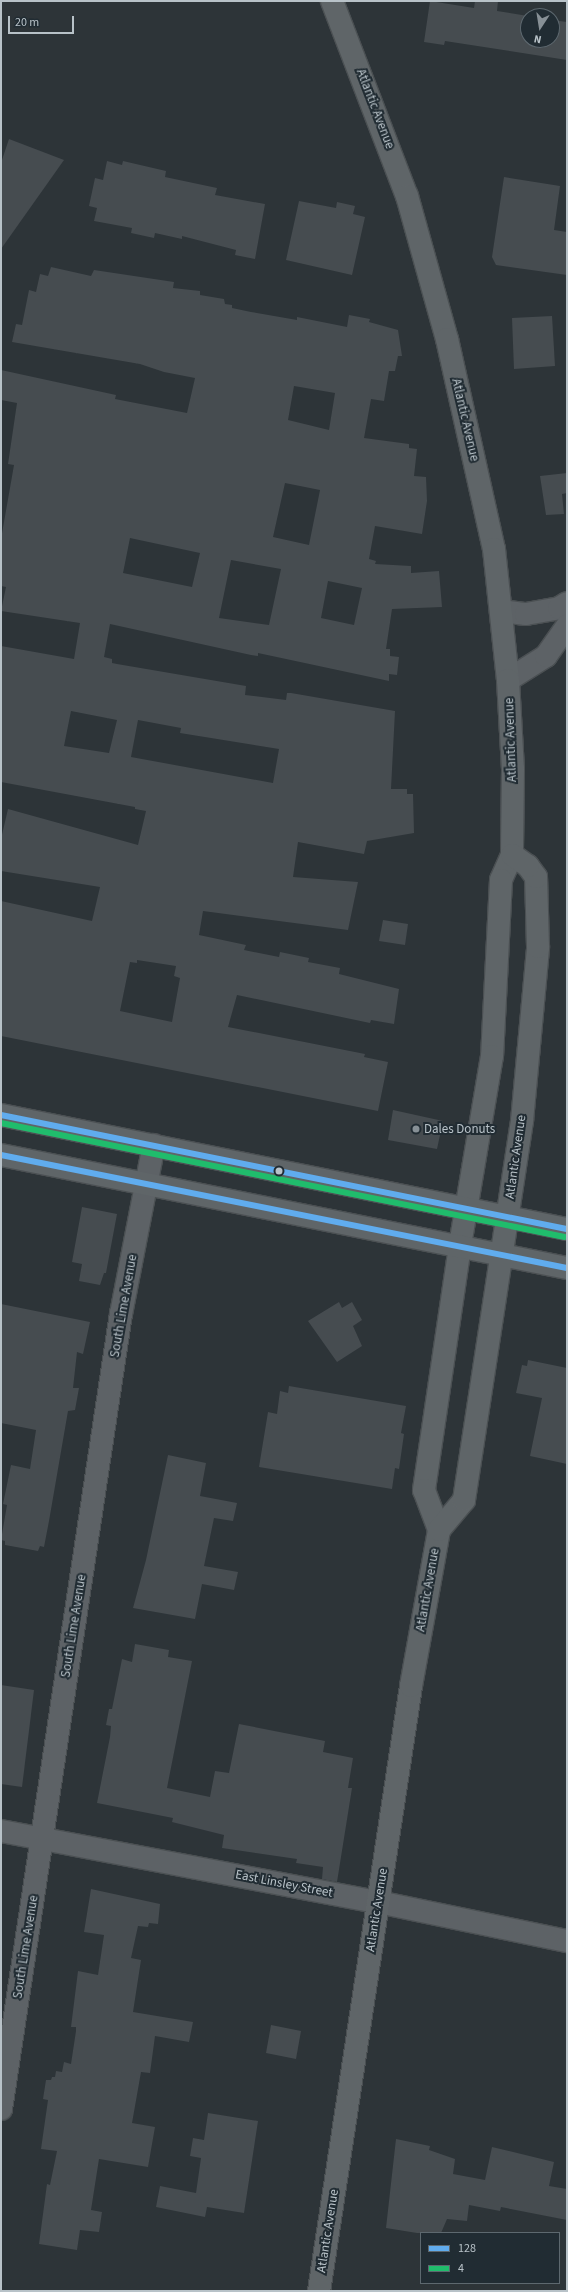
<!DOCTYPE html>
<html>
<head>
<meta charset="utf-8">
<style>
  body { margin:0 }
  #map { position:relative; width:568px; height:2292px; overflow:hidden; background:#2d3438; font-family:"Source Sans 3",sans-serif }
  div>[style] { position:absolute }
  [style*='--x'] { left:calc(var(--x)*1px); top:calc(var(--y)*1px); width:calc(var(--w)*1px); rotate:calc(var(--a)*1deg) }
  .building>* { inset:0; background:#464c50 }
  .roads { filter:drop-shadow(1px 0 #4b5053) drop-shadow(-1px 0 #4b5053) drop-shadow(0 1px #4b5053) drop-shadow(0 -1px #4b5053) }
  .minor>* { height:22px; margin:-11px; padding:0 11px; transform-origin:11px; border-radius:11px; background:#5d6266 }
  .major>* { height:22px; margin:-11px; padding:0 11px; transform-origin:11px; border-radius:11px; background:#5f6568 }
  .bus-1>* { height:6px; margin:-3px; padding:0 3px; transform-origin:3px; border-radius:3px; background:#60acee }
  .bus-2>* { height:6px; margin:-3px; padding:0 3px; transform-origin:3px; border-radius:3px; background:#20bc6c }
  .dots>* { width:11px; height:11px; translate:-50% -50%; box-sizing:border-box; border:2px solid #212c33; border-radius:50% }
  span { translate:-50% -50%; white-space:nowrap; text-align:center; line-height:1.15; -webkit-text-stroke:4px #212c33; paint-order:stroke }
  .street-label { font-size:13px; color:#b8c2c8 }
  .poi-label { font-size:13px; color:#b8c2c8 }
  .left { translate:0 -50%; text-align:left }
  .frame { position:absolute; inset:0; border:2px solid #b8c2c8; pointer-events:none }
  .legend { position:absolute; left:420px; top:2232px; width:140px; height:52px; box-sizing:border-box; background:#212c33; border:1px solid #5d686f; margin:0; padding:5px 7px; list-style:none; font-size:12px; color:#b8c2c8 }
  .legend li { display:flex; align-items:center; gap:8px; height:20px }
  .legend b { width:20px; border:1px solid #5d686f }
  .north { position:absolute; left:520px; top:8px; width:40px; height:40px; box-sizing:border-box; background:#212c33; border:1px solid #5d686f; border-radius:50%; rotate:192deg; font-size:11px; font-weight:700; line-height:16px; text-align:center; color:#b8c2c8 }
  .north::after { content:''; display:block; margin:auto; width:14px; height:18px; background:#879096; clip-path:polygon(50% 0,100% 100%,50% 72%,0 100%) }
  .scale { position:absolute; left:8px; top:16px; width:66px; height:18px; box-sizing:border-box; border:2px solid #b8c2c8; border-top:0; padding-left:5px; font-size:12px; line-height:14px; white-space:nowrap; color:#b8c2c8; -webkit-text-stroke:3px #212c33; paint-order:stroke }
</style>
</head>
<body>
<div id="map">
  <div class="building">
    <i style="clip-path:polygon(430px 1px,474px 8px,475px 1px,498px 1px,497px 11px,528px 16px,528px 40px,552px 40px,552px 20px,567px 22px,567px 60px,445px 41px,444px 45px,424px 42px)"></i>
    <i style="clip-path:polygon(9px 139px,64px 160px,1px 249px,1px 163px)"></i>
    <i style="clip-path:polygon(107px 161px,122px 165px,123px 161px,166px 171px,165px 177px,217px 188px,215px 195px,265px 204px,255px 259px,235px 255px,236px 250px,182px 236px,182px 239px,155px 233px,154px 238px,131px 233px,132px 228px,94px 221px,97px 208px,89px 206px,95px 178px,103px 180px)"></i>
    <i style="clip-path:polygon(504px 177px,560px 186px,554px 230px,567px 232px,567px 275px,496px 265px,492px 257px)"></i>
    <i style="clip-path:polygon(299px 201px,336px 208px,337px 202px,355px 206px,353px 214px,365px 217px,352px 275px,286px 260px)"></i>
    <i style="clip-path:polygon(evenodd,51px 267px,91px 276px,94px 270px,174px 282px,173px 288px,200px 291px,200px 295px,224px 299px,225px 304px,232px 305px,232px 308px,251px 312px,297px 320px,297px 317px,347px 327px,349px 315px,370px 319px,369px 322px,398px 330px,402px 356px,398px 356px,395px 371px,389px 371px,384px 401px,371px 399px,364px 438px,409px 444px,409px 448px,417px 449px,414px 476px,426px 477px,427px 501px,422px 534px,375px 526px,369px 559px,376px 561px,375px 564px,411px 566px,411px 573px,439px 571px,442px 607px,392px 609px,386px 649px,390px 649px,390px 656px,399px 657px,397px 675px,389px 674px,389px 681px,258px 653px,258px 656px,251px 655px,110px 624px,104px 657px,112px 659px,112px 663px,117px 664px,246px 686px,245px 695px,286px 700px,287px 693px,291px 693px,395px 711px,391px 789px,407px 789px,407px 794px,413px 794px,414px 833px,367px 841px,364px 854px,298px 842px,293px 877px,358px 882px,348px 930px,203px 911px,199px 935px,246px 945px,244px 950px,279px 957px,280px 952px,309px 958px,308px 962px,340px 968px,339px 974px,399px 989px,394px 1024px,371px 1020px,370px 1023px,237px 995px,228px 1027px,365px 1054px,364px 1057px,388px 1062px,378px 1111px,1px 1036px,1px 901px,92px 921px,100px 887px,1px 871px,1px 839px,8px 809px,138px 845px,146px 811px,135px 809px,135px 807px,1px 782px,1px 646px,74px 659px,80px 623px,1px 611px,6px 587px,1px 586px,1px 539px,14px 465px,8px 464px,17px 403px,1px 400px,1px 370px,116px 395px,115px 399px,187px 413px,195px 378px,164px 372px,140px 364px,12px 342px,16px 324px,22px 325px,29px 290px,36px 292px,40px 274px,48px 276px,51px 267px,294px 386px,335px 393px,329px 430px,288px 420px,294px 386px,51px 267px,285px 483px,320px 490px,309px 545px,273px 537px,285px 483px,51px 267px,130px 538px,200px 553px,192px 587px,123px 573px,130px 538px,51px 267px,231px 560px,281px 569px,269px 625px,219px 618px,231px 560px,51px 267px,328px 581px,362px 588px,354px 625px,321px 618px,328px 581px,51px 267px,71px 711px,117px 720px,109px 753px,64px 746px,71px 711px,51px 267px,138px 720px,181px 728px,180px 733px,279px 749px,273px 783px,131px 757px,138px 720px,51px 267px,137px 960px,176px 966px,174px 976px,180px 978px,172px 1022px,120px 1011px,130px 962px,137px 963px,137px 960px)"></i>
    <i style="clip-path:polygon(552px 316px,555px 366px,514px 369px,512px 318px)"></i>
    <i style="clip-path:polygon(567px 473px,567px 493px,562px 494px,564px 514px,546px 515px,540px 476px)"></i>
    <i style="clip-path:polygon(383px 920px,408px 924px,405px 945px,379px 941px)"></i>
    <i style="clip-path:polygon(393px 1110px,443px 1121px,437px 1149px,388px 1140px)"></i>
    <i style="clip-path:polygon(82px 1207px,117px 1214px,106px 1273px,104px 1273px,100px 1285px,79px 1281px,82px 1264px,72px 1262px)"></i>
    <i style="clip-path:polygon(339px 1302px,342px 1308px,352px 1302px,362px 1320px,353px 1326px,362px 1346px,337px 1362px,308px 1321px)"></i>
    <i style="clip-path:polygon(1px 1304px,90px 1322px,83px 1354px,77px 1352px,73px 1388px,79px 1388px,75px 1410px,68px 1411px,49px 1521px,44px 1547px,40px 1546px,38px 1551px,5px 1545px,5px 1541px,1px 1540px,7px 1505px,3px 1504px,11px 1465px,30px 1469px,36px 1430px,1px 1423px)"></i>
    <i style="clip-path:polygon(528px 1360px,567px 1368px,567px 1464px,530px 1456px,542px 1398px,516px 1393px,522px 1365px,527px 1366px)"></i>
    <i style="clip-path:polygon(289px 1386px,406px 1406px,401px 1433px,404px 1434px,399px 1469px,395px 1468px,392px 1489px,259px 1467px,268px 1412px,277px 1414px,280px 1391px,288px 1393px)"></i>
    <i style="clip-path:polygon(168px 1455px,206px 1463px,200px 1496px,237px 1503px,233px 1521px,214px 1518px,204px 1566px,238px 1572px,234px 1590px,202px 1584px,195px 1619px,133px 1608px,146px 1560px)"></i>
    <i style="clip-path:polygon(135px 1644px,169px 1650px,168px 1657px,192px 1661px,167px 1788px,210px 1797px,215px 1771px,229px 1773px,239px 1724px,325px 1741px,323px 1752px,353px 1758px,348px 1788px,352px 1788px,337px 1882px,322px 1879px,323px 1867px,296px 1863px,297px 1859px,222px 1848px,224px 1835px,172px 1822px,173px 1818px,97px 1803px,110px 1737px,111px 1726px,106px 1725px,109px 1709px,112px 1709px,122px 1659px,132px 1662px)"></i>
    <i style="clip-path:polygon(1px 1685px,34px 1690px,22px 1787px,1px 1784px)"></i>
    <i style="clip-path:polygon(91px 1889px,160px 1904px,158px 1924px,149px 1923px,148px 1927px,138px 1926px,131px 1958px,141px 1960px,133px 2012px,193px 2022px,189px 2042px,155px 2036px,150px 2073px,141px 2072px,132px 2123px,155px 2127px,148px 2167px,99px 2159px,91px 2210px,102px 2212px,99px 2232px,80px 2230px,77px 2250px,39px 2244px,47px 2184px,50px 2185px,57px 2151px,41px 2149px,48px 2100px,43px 2099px,46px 2080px,51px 2080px,52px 2077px,55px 2077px,56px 2071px,62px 2072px,64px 2062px,71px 2064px,76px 2031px,76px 2027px,71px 2027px,78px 1971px,98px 1975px,104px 1935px,84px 1932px)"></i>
    <i style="clip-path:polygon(271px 2025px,301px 2031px,296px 2059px,266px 2053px)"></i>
    <i style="clip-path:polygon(208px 2113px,258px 2121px,244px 2213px,207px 2207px,205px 2217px,156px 2207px,160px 2186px,196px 2193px,201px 2158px,190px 2156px,193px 2138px,204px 2140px)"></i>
    <i style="clip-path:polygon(396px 2139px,430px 2146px,429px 2150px,455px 2159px,453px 2174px,485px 2180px,492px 2147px,554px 2162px,549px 2186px,567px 2189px,567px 2220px,501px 2207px,500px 2211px,469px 2205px,467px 2221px,447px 2219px,441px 2233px,417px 2233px,386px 2228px)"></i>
  </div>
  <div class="roads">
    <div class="minor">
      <i style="--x:501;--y:611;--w:25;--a:7"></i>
      <i style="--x:526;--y:614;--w:34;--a:-10"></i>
      <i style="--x:559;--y:608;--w:9;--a:-32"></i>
      <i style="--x:508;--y:680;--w:45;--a:-32.3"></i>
      <i style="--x:546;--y:656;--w:37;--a:-55"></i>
      <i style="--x:1;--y:1831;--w:384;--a:10.7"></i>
      <i style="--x:378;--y:1902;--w:193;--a:11.7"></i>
      <i style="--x:1;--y:2109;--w:804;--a:-81.42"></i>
      <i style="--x:121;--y:1314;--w:172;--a:-79"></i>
    </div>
    <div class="major">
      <i style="--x:332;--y:1;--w:209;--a:69"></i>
      <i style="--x:407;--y:196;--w:148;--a:74.4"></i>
      <i style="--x:447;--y:339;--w:215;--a:77.4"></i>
      <i style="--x:494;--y:549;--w:132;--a:83.9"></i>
      <i style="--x:508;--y:680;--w:89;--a:86.8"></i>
      <i style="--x:513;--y:769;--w:86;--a:90.7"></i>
      <i style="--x:512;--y:855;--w:27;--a:114"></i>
      <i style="--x:501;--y:880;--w:176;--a:92.9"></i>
      <i style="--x:492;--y:1056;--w:193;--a:99.6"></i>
      <i style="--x:460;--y:1246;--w:247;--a:98.4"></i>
      <i style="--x:424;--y:1490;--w:43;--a:69.4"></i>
      <i style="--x:1;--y:1115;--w:577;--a:11.39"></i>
      <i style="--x:1;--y:1155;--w:577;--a:11.29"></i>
      <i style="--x:319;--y:2291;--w:612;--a:-81.35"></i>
      <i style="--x:411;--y:1686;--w:158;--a:-79.8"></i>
      <i style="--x:439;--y:1530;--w:39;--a:-50"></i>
      <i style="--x:464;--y:1500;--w:383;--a:-81.3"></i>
      <i style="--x:522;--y:1121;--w:175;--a:-84.7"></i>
      <i style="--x:538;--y:947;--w:70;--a:-91.6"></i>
      <i style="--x:536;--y:877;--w:14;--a:-126"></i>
      <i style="--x:528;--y:866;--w:19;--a:-145"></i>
    </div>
  </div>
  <div class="bus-1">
    <i style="--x:1;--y:1115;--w:577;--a:11.39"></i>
    <i style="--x:1;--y:1155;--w:577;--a:11.29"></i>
  </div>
  <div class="bus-2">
    <i style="--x:1;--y:1123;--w:575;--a:11.43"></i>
  </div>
  <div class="dots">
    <i style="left:416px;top:1129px;background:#879096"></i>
    <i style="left:279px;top:1171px;background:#b8c2c8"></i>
  </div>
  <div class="street-label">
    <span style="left:375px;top:109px;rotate:69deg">Atlantic Avenue</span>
    <span style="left:465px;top:420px;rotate:77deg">Atlantic Avenue</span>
    <span style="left:511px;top:740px;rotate:-92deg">Atlantic Avenue</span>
    <span style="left:516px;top:1157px;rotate:-82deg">Atlantic Avenue</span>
    <span style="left:124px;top:1306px;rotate:-80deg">South Lime Avenue</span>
    <span style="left:428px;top:1590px;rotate:-80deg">Atlantic Avenue</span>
    <span style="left:74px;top:1626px;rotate:-81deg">South Lime Avenue</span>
    <span style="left:284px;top:1884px;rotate:11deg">East Linsley Street</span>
    <span style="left:377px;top:1910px;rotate:-81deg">Atlantic Avenue</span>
    <span style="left:26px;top:1947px;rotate:-81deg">South Lime Avenue</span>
    <span style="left:328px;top:2231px;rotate:-81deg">Atlantic Avenue</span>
  </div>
  <div class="poi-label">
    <span class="left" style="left:424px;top:1129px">Dales Donuts</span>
  </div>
  <div class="frame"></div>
  <ul class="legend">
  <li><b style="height:5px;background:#60acee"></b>128</li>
  <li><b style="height:5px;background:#20bc6c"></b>4</li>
  </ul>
  <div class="north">N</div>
  <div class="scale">20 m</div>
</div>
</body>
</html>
